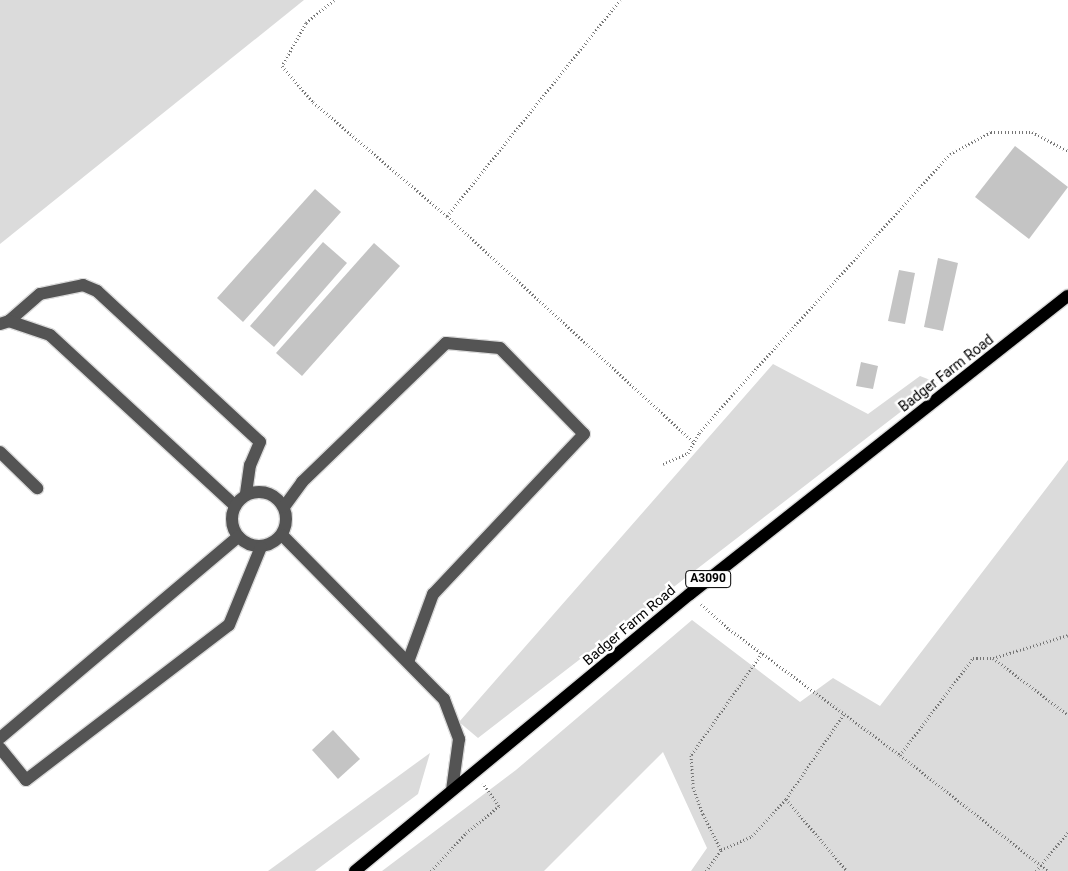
<!DOCTYPE html>
<html>
<head>
<meta charset="utf-8">
<style>
  body { margin:0 }
  #map { position:relative; width:1068px; height:871px; overflow:hidden; background:#fff; font-family:Roboto,sans-serif }
  div>[style] { position:absolute }
  [style*='--x'] { left:calc(var(--x)*1px); top:calc(var(--y)*1px); width:calc(var(--w)*1px); rotate:calc(var(--a)*1deg) }
  .green>* { inset:0; background:#dbdbdb }
  .building>* { inset:0; background:#c4c4c4 }
  .path>* { height:3px; margin-top:-1.5px; transform-origin:0; background:repeating-linear-gradient(90deg,#767676 0 1px,transparent 0 3.5px) }
  .roads { filter:drop-shadow(1px 0 #dbdbdb) drop-shadow(-1px 0 #dbdbdb) drop-shadow(0 1px #dbdbdb) drop-shadow(0 -1px #dbdbdb) }
  .minor>* { height:12px; margin:-6px; padding:0 6px; transform-origin:6px; border-radius:6px; background:#545454 }
  .minor>.ring { margin:-6px; padding:0; box-sizing:content-box; background:none; border:12px solid #545454; border-radius:50% }
  .major>* { height:12px; margin:-6px; padding:0 6px; transform-origin:6px; border-radius:6px; background:#000 }
  span { translate:-50% -50%; white-space:nowrap; text-align:center; line-height:1.15; -webkit-text-stroke:5px #fff; paint-order:stroke }
  .shield-label span { padding:1px 4px; background:#fff; border:1px solid; border-radius:4px; -webkit-text-stroke-width:0 }
  .shield-label { font-size:12px; color:#000; font-weight:700 }
  .street-label { font-size:14px; color:#000 }
</style>
</head>
<body>
<div id="map">
  <div class="green">
    <i style="clip-path:polygon(0 0,304px 0,0 244px)"></i>
    <i style="clip-path:polygon(773px 364px,868px 414px,920px 376px,938px 383px,478px 738px,459px 722px)"></i>
    <i style="clip-path:polygon(1068px 460px,1068px 871px,691px 871px,707px 848px,663px 752px,544px 871px,382px 871px,516px 770px,692px 620px,800px 702px,833px 678px,880px 706px)"></i>
    <i style="clip-path:polygon(430px 753px,418px 794px,315px 871px,268px 871px)"></i>
  </div>
  <div class="building">
    <i style="clip-path:polygon(1015px 146px,1068px 187px,1029px 239px,975px 197px)"></i>
    <i style="clip-path:polygon(315px 189px,341px 212px,243px 322px,217px 298px)"></i>
    <i style="clip-path:polygon(323px 242px,347px 263px,274px 347px,250px 326px)"></i>
    <i style="clip-path:polygon(374px 243px,400px 266px,302px 376px,276px 353px)"></i>
    <i style="clip-path:polygon(938px 258px,958px 263px,943px 331px,924px 327px)"></i>
    <i style="clip-path:polygon(899px 270px,915px 273px,905px 324px,888px 321px)"></i>
    <i style="clip-path:polygon(861px 362px,878px 366px,873px 389px,856px 386px)"></i>
    <i style="clip-path:polygon(333px 730px,360px 759px,338px 779px,312px 750px)"></i>
  </div>
  <div class="path">
    <i style="--x:334;--y:0;--w:36;--a:141"></i>
    <i style="--x:306;--y:23;--w:49;--a:119.2"></i>
    <i style="--x:282;--y:66;--w:48;--a:49.3"></i>
    <i style="--x:313;--y:102;--w:176;--a:40.4"></i>
    <i style="--x:447;--y:216;--w:335;--a:42.5"></i>
    <i style="--x:447;--y:216;--w:277;--a:-51.3"></i>
    <i style="--x:663;--y:464;--w:27;--a:-24"></i>
    <i style="--x:688;--y:453;--w:23;--a:-61"></i>
    <i style="--x:699;--y:433;--w:53;--a:-48.8"></i>
    <i style="--x:734;--y:393;--w:322;--a:-47.9"></i>
    <i style="--x:950;--y:154;--w:47;--a:-28.2"></i>
    <i style="--x:991;--y:132;--w:41;--a:0"></i>
    <i style="--x:1032;--y:132;--w:41;--a:27.8"></i>
    <i style="--x:701;--y:604;--w:38;--a:42"></i>
    <i style="--x:729;--y:629;--w:212;--a:36.4"></i>
    <i style="--x:900;--y:755;--w:188;--a:38.1"></i>
    <i style="--x:762;--y:653;--w:124;--a:124.8"></i>
    <i style="--x:691;--y:755;--w:32;--a:86"></i>
    <i style="--x:693;--y:787;--w:29;--a:70"></i>
    <i style="--x:703;--y:814;--w:40;--a:63.4"></i>
    <i style="--x:721;--y:850;--w:34;--a:-24"></i>
    <i style="--x:752;--y:836;--w:50;--a:-47.4"></i>
    <i style="--x:786;--y:799;--w:103;--a:-55.7"></i>
    <i style="--x:993;--y:658;--w:78;--a:-17"></i>
    <i style="--x:900;--y:755;--w:121;--a:-53"></i>
    <i style="--x:973;--y:658;--w:20;--a:0"></i>
    <i style="--x:993;--y:658;--w:94;--a:37.2"></i>
    <i style="--x:786;--y:799;--w:94;--a:49.7"></i>
    <i style="--x:431;--y:871;--w:52;--a:-47.4"></i>
    <i style="--x:466;--y:833;--w:43;--a:-39.3"></i>
    <i style="--x:499;--y:806;--w:28;--a:-125"></i>
    <i style="--x:706;--y:871;--w:26;--a:-54"></i>
    <i style="--x:1036;--y:871;--w:50;--a:-50.6"></i>
  </div>
  <div class="roads">
    <div class="minor">
      <i style="--x:9;--y:321;--w:41;--a:-41.1"></i>
      <i style="--x:40;--y:294;--w:44;--a:-11.8"></i>
      <i style="--x:83;--y:285;--w:15;--a:23"></i>
      <i style="--x:97;--y:291;--w:222;--a:42.8"></i>
      <i style="--x:260;--y:442;--w:25;--a:113"></i>
      <i style="--x:250;--y:465;--w:30;--a:98"></i>
      <i style="--x:0;--y:324;--w:9;--a:-18"></i>
      <i style="--x:9;--y:321;--w:43;--a:18.9"></i>
      <i style="--x:50;--y:335;--w:252;--a:42.7"></i>
      <i style="--x:0;--y:452;--w:52;--a:44.2"></i>
      <i class="ring" style="left:232px;top:492px;width:42px;height:42px"></i>
      <i style="--x:284;--y:507;--w:31;--a:-54"></i>
      <i style="--x:302;--y:482;--w:200;--a:-44"></i>
      <i style="--x:446;--y:343;--w:54;--a:5.3"></i>
      <i style="--x:500;--y:348;--w:120;--a:45.7"></i>
      <i style="--x:584;--y:434;--w:220;--a:133.3"></i>
      <i style="--x:433;--y:594;--w:72;--a:110.2"></i>
      <i style="--x:282;--y:535;--w:231;--a:45.4"></i>
      <i style="--x:444;--y:699;--w:43;--a:69.4"></i>
      <i style="--x:459;--y:739;--w:51;--a:97.8"></i>
      <i style="--x:0;--y:738;--w:312;--a:-40.2"></i>
      <i style="--x:0;--y:748;--w:41;--a:50.9"></i>
      <i style="--x:26;--y:780;--w:255;--a:-37.4"></i>
      <i style="--x:229;--y:625;--w:84;--a:-67.7"></i>
    </div>
    <div class="major">
      <i style="--x:355;--y:871;--w:435;--a:-39.6"></i>
      <i style="--x:690;--y:594;--w:481;--a:-38.3"></i>
    </div>
  </div>
  <div class="shield-label">
    <span style="left:708px;top:579px">A3090</span>
  </div>
  <div class="street-label">
    <span style="left:946px;top:373px;rotate:-38deg">Badger Farm Road</span>
    <span style="left:629px;top:625px;rotate:-40deg">Badger Farm Road</span>
  </div>
</div>
</body>
</html>
